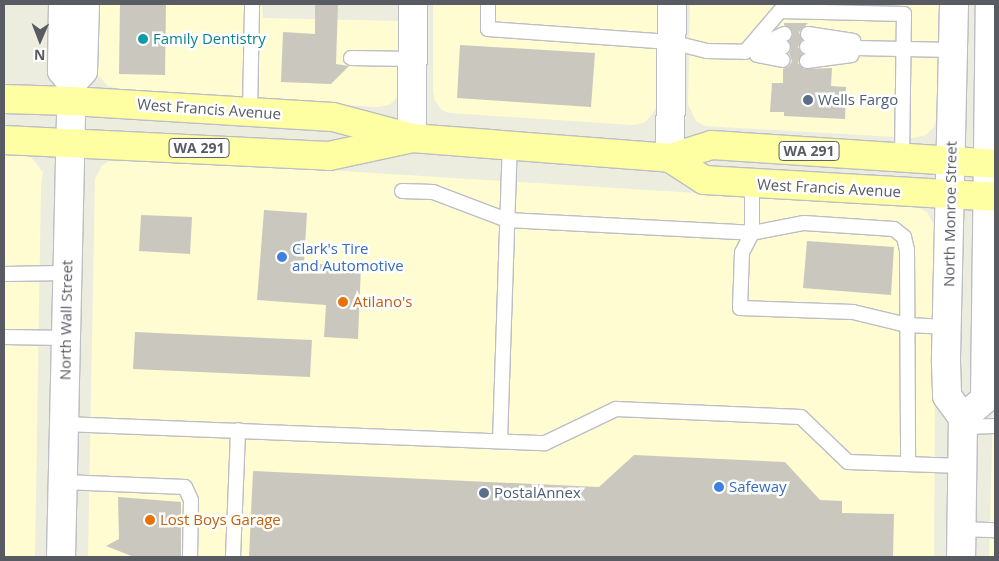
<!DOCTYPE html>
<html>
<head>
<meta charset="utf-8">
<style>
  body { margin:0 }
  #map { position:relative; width:999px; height:561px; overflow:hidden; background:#ededdf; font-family:"Open Sans",sans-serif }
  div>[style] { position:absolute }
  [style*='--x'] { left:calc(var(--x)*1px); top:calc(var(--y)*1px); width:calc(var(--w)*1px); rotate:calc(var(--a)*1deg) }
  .commercial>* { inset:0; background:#fffcd2 }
  .building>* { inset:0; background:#cac8be }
  .roads { filter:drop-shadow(1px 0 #bcbec5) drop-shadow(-1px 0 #bcbec5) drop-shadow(0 1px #bcbec5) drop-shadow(0 -1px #bcbec5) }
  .service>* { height:14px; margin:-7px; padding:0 7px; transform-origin:7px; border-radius:7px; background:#fff }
  .minor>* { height:28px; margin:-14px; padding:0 14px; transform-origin:14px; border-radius:14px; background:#fff }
  .tertiary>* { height:28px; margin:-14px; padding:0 14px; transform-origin:14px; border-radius:14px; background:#fff }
  .secondary>* { height:28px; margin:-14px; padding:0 14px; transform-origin:14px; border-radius:14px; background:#fff }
  .primary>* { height:28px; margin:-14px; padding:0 14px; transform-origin:14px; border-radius:14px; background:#feffa2 }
  .dots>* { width:14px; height:14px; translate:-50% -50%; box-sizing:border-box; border:2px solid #fff; border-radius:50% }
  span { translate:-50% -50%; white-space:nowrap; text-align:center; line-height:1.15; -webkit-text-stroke:5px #fff; paint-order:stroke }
  .shield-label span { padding:1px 4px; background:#fff; border:1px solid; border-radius:4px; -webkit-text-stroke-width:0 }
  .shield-label { font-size:14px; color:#585b62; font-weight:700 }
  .culture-label { font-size:15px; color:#0d838f }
  .left { translate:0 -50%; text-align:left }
  .service-label { font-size:15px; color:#4e5e75 }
  .street-label { font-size:15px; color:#585b62 }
  .shop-label { font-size:15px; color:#366cbe }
  .food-label { font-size:15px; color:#c56008 }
  .frame { position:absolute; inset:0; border:5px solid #585b62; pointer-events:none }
  .north { position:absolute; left:15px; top:15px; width:50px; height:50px; -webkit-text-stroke:4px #fff; paint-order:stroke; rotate:181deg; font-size:14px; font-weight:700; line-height:20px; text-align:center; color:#585b62 }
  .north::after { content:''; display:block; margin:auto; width:18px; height:22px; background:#585b62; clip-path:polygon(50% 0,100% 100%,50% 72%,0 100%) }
</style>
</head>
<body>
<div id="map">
  <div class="commercial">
    <i style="clip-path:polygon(91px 4px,262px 4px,263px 18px,401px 21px,400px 88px,397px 98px,389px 105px,377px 107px,122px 90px,108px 86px,95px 72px)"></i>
    <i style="clip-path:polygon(433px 4px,658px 4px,658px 104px,652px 115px,644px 123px,632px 125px,449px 113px,442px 110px,435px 101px,433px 90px)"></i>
    <i style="clip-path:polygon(690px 4px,939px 4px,937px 118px,934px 127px,926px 135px,913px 138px,705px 126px,696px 121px,688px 104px)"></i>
    <i style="clip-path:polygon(4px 153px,30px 156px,43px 172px,41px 185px,35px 557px,4px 557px)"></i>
    <i style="clip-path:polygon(119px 157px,918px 207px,927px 212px,936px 229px,934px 557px,88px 557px,95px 179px,101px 167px,110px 160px)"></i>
    <i style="clip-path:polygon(995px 332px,995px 557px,989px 557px)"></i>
  </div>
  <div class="building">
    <i style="clip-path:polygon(120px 4px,166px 4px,165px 75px,119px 74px)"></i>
    <i style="clip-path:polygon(315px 4px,338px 4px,336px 64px,349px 66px,331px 84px,281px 82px,283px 32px,315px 34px)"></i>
    <i style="clip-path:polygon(784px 23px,808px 23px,799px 32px,802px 40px,798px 47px,802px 54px,798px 63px,804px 69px,832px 68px,831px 86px,846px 87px,845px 119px,784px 116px,784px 112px,770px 112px,772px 83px,783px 83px,783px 69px,789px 66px,792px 61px,789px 53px,791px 50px,789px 41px,793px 35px,792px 31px,784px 25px)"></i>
    <i style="clip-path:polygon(460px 45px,595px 53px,591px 107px,457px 98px)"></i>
    <i style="clip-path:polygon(264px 210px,307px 213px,304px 263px,361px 266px,358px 339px,324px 337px,326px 305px,257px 300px)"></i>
    <i style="clip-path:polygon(141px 215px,192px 217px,190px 254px,139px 251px)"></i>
    <i style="clip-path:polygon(807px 241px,894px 247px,891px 295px,803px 288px)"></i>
    <i style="clip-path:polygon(135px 332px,312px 340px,310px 377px,133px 369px)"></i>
    <i style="clip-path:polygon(634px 455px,785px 462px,820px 500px,842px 501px,842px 513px,894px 514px,893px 557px,249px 557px,253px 471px,599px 487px)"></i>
    <i style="clip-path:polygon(118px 497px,181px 502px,181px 557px,134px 557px,106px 546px,119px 539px)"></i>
  </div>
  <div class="roads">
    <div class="service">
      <i style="--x:488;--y:4;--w:25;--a:90"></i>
      <i style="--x:488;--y:29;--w:183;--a:4.1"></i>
      <i style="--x:671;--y:42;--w:36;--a:14"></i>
      <i style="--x:706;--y:51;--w:39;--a:1"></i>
      <i style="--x:745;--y:52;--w:54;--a:-49.5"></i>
      <i style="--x:780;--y:11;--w:124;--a:1.4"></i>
      <i style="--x:904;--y:14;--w:144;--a:90.8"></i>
      <i style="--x:808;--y:34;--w:46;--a:8.8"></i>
      <i style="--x:807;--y:47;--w:146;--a:1.2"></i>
      <i style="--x:750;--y:50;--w:38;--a:-25"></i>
      <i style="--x:758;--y:50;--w:25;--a:-7"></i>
      <i style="--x:757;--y:55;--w:26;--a:11"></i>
      <i style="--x:351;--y:58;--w:61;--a:0.9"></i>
      <i style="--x:807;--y:61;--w:45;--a:-7.6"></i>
      <i style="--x:250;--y:112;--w:108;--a:-88.9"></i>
      <i style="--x:752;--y:183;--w:50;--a:90"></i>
      <i style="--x:752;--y:233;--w:22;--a:117"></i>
      <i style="--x:742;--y:253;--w:55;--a:92.1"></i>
      <i style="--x:740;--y:308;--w:113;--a:2"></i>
      <i style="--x:853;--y:312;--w:56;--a:13.5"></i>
      <i style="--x:907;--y:325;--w:41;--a:2.8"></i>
      <i style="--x:402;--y:191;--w:31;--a:2"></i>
      <i style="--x:433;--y:192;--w:79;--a:20.7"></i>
      <i style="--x:507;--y:220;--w:245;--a:3"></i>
      <i style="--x:752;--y:233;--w:53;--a:-10.9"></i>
      <i style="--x:804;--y:223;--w:90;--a:3.8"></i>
      <i style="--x:894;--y:229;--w:13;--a:39"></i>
      <i style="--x:904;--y:237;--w:13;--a:77"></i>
      <i style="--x:907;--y:250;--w:214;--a:89.7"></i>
      <i style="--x:4;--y:274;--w:62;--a:-0.9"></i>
      <i style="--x:4;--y:337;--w:62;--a:0.9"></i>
      <i style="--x:64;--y:424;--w:481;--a:2.3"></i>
      <i style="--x:545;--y:443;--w:79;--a:-25.6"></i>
      <i style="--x:616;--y:409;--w:185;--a:2.5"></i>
      <i style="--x:801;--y:417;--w:65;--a:43.8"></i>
      <i style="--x:848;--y:462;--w:114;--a:2"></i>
      <i style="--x:963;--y:427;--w:32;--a:-2"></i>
      <i style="--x:500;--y:441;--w:295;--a:-88.1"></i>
      <i style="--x:63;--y:482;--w:122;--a:2.3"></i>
      <i style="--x:185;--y:487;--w:14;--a:65"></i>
      <i style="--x:191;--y:500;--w:57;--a:91"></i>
      <i style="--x:961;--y:529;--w:34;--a:2"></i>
      <i style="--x:233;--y:557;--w:127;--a:-87.7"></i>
    </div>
    <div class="minor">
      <i style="--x:412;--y:138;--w:134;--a:-89.6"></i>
      <i style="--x:670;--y:158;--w:154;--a:-89.3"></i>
    </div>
    <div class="tertiary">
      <i style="--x:63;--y:4;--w:67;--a:90.9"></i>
      <i style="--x:62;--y:71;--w:16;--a:50"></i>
      <i style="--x:61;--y:557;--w:456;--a:-88.7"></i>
      <i style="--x:71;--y:101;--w:18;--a:-87"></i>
      <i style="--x:72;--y:83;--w:16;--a:-47"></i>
      <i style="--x:83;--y:71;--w:67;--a:-88.3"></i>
    </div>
    <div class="secondary">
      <i style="--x:954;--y:4;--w:359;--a:91.3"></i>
      <i style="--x:946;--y:363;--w:33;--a:88"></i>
      <i style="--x:947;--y:396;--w:27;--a:54"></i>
      <i style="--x:963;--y:418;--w:139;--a:90.8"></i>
      <i style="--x:963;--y:418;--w:29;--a:-41"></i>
      <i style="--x:985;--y:399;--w:395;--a:-89.3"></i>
    </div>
    <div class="primary">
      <i style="--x:4;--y:99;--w:67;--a:1.7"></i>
      <i style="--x:71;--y:101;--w:262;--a:3.5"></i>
      <i style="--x:333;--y:117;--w:82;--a:14.9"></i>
      <i style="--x:412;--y:138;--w:259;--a:4.4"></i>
      <i style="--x:670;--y:158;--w:44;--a:-17.2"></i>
      <i style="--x:712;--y:145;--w:284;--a:3.8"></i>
      <i style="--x:4;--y:140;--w:325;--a:2.8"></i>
      <i style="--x:329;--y:156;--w:81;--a:-12.1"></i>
      <i style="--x:670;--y:158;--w:40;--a:32.9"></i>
      <i style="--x:704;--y:180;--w:291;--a:3.3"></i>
    </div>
  </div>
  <div class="dots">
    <i style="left:143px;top:39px;background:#0f9aa8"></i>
    <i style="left:808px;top:100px;background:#5c6f8a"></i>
    <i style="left:282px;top:257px;background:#3f7fe0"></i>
    <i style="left:343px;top:302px;background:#e8710a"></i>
    <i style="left:719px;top:487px;background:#3f7fe0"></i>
    <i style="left:484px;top:493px;background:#5c6f8a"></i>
    <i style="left:150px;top:520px;background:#e8710a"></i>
  </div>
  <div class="shield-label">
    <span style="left:199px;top:148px">WA 291</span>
    <span style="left:809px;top:151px">WA 291</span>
  </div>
  <div class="culture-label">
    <span class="left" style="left:153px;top:39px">Family Dentistry</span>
  </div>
  <div class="service-label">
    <span class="left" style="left:818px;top:100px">Wells Fargo</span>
    <span class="left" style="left:494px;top:493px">PostalAnnex</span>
  </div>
  <div class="street-label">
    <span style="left:209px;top:109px;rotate:4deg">West Francis Avenue</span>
    <span style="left:829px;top:188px;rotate:3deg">West Francis Avenue</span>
    <span style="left:950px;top:214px;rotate:-89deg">North Monroe Street</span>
    <span style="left:66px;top:320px;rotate:-89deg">North Wall Street</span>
  </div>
  <div class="shop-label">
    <span class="left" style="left:292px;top:257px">Clark's Tire<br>and Automotive</span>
    <span class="left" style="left:729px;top:487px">Safeway</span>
  </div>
  <div class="food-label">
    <span class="left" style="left:353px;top:302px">Atilano's</span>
    <span class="left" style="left:160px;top:520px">Lost Boys Garage</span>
  </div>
  <div class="frame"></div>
  <div class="north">N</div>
</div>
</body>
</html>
